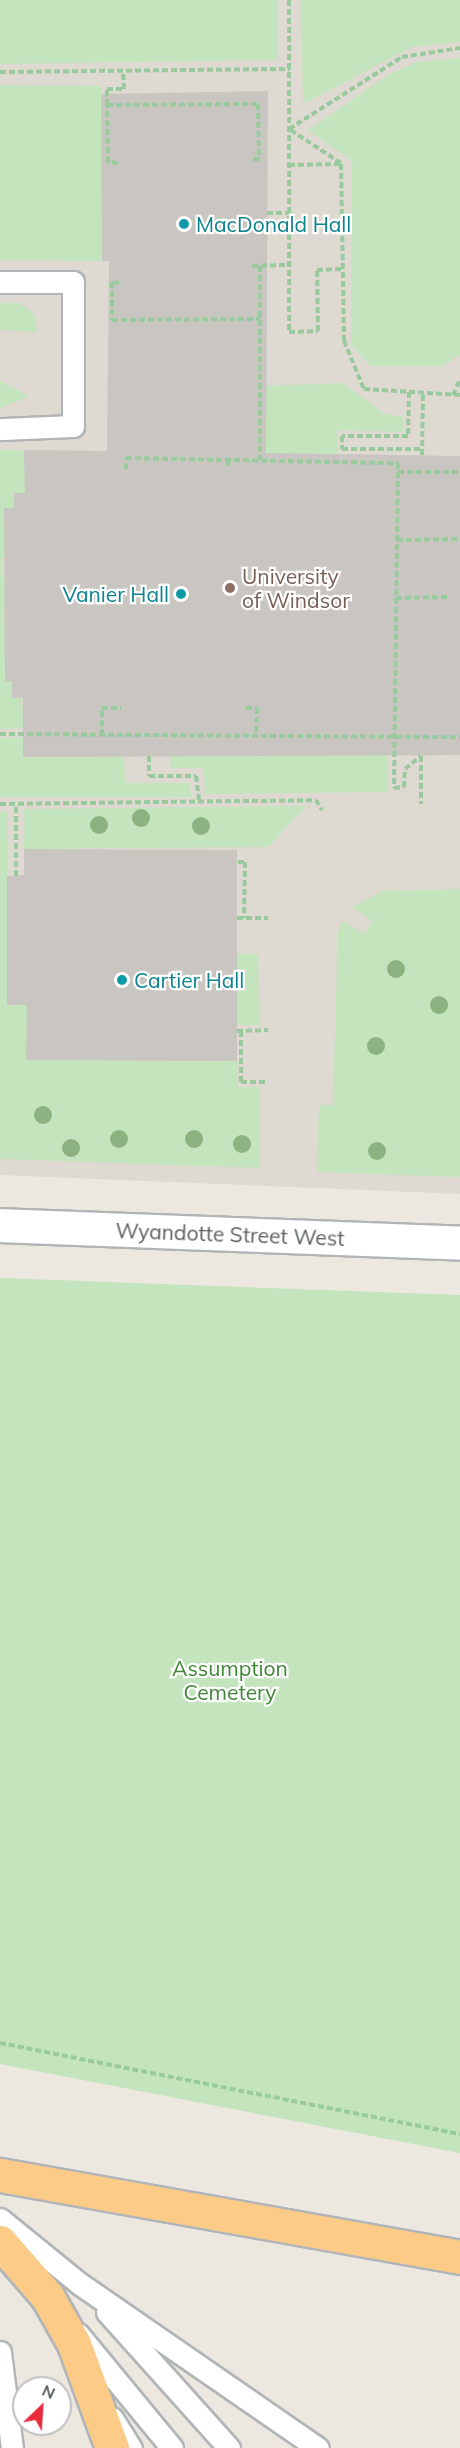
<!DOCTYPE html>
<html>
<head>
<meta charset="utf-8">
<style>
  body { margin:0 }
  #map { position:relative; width:460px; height:2448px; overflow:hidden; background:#ece8e0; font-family:Mulish,sans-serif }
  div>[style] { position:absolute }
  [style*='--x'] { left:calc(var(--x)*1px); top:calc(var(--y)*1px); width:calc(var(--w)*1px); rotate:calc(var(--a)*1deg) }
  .education>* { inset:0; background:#ded9d1 }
  .green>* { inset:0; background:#c3e4bc }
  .building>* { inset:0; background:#c9c5c0 }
  .path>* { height:4px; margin-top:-2px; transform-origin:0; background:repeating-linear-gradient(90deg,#99ca9e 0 6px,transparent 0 9px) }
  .roads { filter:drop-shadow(2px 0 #b1b5b8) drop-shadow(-2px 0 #b1b5b8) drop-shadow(0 2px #b1b5b8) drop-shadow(0 -2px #b1b5b8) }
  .lane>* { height:21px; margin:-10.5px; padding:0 10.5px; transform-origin:10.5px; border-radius:10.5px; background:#fff }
  .secondary>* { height:33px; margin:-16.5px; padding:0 16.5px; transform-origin:16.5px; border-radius:16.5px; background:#fff }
  .highway>* { height:33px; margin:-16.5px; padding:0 16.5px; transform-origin:16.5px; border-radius:16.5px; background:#fccb88 }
  .trees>* { width:18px; height:18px; margin:-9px; border-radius:50%; background:#8db282 }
  .dots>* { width:16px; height:16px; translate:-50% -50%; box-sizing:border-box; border:3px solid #fff; border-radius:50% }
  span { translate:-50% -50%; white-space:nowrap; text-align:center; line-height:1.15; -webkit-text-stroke:4.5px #fff; paint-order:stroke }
  .culture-label { font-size:21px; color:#0d838f }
  .left { translate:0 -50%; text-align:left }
  .right { translate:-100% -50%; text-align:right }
  .education-label { font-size:21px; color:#785e54 }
  .street-label { font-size:21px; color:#595e62 }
  .park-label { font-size:21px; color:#3f8535 }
  .north { position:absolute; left:12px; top:2376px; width:60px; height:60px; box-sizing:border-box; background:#fff; border:2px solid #bdbfc0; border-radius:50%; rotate:25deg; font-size:16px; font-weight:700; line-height:24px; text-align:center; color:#595e62 }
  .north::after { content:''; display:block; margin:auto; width:21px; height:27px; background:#e72b3d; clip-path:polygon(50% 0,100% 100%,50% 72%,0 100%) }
</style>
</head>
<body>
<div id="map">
  <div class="education">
    <i style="clip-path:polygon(0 0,460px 0,460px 1194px,0 1175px)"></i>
  </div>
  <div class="green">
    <i style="clip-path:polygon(0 0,278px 0,278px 60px,0 64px)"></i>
    <i style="clip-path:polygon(301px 0,460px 0,460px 42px,412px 47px,303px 104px)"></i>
    <i style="clip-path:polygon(460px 58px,460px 355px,442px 366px,370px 366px,351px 344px,352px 161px,308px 130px,390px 74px,417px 62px)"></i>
    <i style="clip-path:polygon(0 85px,101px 86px,102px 261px,0 260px)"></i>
    <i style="clip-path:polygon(0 303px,19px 303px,34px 314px,37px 332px,0 330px)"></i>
    <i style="clip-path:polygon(0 381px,29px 396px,0 408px)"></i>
    <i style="clip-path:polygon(343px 383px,385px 414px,403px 417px,403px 432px,338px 430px,337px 454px,266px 453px,266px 386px)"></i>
    <i style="clip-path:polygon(0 450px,24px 450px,25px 493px,14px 493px,14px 508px,5px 508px,14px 558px,2px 558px,3px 580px,13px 580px,14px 608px,4px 609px,4px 629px,14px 629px,14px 659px,5px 660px,5px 681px,12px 681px,13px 698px,22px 698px,23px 728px,0 729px)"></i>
    <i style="clip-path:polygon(0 738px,23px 738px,23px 756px,124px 757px,125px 783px,190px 783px,191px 797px,0 797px)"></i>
    <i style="clip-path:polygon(387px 755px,388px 792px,205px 794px,204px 768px,170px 768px,171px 756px)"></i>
    <i style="clip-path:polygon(306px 806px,268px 847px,24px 849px,24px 809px)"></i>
    <i style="clip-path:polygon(0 812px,7px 812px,7px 1005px,27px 1005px,27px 1060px,237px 1061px,238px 1087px,260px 1087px,260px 1168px,0 1159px)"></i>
    <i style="clip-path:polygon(460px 889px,460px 1177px,317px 1172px,319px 1105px,333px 1105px,338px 932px,343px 921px,364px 934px,373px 922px,352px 907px,382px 891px)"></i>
    <i style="clip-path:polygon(237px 954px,258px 954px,259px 1025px,236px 1025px)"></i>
    <i style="clip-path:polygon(0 1278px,460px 1295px,460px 2153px,0 2064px)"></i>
  </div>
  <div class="building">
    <i style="clip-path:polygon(268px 91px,266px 453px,460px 456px,460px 755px,23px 757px,23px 698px,12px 698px,12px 681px,5px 682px,4px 508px,14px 508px,14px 493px,25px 493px,24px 450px,107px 451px,109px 261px,102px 261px,101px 94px)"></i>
    <i style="clip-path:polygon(24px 849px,237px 850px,237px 1061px,26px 1060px,27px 1005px,7px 1005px,7px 876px,24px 875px)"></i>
  </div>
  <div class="path">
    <i style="--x:289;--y:0;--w:332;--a:90"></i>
    <i style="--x:289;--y:332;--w:29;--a:-2"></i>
    <i style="--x:318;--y:331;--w:61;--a:-90.9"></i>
    <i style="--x:317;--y:270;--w:26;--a:-2"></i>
    <i style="--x:0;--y:72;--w:290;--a:-0.6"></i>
    <i style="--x:107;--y:105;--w:16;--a:-90"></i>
    <i style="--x:107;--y:89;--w:17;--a:0"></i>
    <i style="--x:124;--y:89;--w:18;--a:-93"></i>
    <i style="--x:118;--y:163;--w:10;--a:-174"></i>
    <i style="--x:108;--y:162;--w:57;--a:-91"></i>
    <i style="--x:107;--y:105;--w:151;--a:-0.4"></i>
    <i style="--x:258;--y:104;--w:55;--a:89"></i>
    <i style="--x:259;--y:159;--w:9;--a:180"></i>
    <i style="--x:341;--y:163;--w:62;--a:-146.8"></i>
    <i style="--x:289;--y:129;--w:134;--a:-32.5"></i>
    <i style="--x:402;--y:57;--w:59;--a:-8.8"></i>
    <i style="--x:341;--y:164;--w:177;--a:89"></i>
    <i style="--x:344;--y:341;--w:52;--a:67.4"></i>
    <i style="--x:364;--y:389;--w:96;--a:3.6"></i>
    <i style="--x:289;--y:165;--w:51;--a:-1.1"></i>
    <i style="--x:267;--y:213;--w:22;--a:0"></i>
    <i style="--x:252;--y:266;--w:37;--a:-2"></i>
    <i style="--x:260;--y:266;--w:194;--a:90"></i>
    <i style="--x:119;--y:283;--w:7;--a:-172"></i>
    <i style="--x:112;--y:282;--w:38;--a:90"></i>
    <i style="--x:112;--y:320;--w:148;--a:-0.4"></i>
    <i style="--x:409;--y:392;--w:44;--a:91.3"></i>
    <i style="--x:408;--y:436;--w:66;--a:180"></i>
    <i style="--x:342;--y:436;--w:13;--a:90"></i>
    <i style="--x:342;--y:449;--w:80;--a:0"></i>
    <i style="--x:453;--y:395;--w:17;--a:-66"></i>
    <i style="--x:422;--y:455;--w:62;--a:-89.1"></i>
    <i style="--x:228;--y:460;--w:9;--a:90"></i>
    <i style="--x:126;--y:469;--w:11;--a:-90"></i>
    <i style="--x:126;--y:458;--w:272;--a:1.1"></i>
    <i style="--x:398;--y:463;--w:325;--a:90.7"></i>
    <i style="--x:394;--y:788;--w:10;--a:-6"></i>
    <i style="--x:404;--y:787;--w:18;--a:-87"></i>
    <i style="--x:405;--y:769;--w:21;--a:-39"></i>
    <i style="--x:398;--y:472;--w:62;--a:0"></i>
    <i style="--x:397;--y:540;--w:63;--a:-0.9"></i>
    <i style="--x:396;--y:598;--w:54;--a:-1.1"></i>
    <i style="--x:246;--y:708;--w:11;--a:0"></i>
    <i style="--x:257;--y:708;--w:27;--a:92"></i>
    <i style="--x:0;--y:734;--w:460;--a:0.4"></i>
    <i style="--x:102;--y:735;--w:27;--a:-90"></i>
    <i style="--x:102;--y:708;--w:19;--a:0"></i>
    <i style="--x:149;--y:756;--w:20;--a:90"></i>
    <i style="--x:149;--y:776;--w:47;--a:0"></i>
    <i style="--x:196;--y:776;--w:26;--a:83"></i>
    <i style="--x:421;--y:756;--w:48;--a:90"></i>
    <i style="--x:0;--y:804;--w:316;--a:-0.7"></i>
    <i style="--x:316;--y:800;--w:12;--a:59"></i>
    <i style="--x:238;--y:862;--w:7;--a:0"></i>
    <i style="--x:245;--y:862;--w:56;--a:91"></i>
    <i style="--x:16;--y:876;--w:72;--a:-90"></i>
    <i style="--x:237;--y:918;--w:31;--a:0"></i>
    <i style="--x:237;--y:1031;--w:31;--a:-2"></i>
    <i style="--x:241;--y:1031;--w:51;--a:90"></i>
    <i style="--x:241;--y:1082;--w:27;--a:0"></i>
    <i style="--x:0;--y:2043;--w:469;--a:11.2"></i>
  </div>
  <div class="roads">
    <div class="lane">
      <i style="--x:0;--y:282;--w:73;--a:0"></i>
      <i style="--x:73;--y:282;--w:144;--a:90"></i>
      <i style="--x:73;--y:426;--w:73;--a:177.6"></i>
      <i style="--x:0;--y:2219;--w:103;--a:39.1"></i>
      <i style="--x:80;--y:2284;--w:289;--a:34.6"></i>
      <i style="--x:107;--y:2312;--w:183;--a:48.1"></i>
      <i style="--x:78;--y:2334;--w:148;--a:50.5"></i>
      <i style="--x:0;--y:2352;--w:97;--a:82.9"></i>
      <i style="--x:112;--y:2418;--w:36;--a:58"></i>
    </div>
    <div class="secondary">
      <i style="--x:0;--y:1225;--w:460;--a:2.2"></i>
    </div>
    <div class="highway">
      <i style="--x:0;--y:2175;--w:467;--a:10.1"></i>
      <i style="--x:0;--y:2242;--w:72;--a:49"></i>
      <i style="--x:47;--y:2296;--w:55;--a:60.6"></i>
      <i style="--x:74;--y:2344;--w:111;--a:69.9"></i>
    </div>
  </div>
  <div class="trees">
    <i style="left:141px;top:818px"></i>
    <i style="left:99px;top:825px"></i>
    <i style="left:201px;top:826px"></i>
    <i style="left:396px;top:969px"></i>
    <i style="left:439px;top:1005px"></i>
    <i style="left:376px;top:1046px"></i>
    <i style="left:43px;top:1115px"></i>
    <i style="left:119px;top:1139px"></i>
    <i style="left:194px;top:1139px"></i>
    <i style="left:242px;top:1144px"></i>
    <i style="left:71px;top:1148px"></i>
    <i style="left:377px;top:1151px"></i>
  </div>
  <div class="dots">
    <i style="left:184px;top:224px;background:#0f9aa8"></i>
    <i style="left:230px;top:588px;background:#8d6e63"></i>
    <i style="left:181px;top:594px;background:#0f9aa8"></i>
    <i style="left:122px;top:980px;background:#0f9aa8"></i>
  </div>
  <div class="culture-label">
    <span class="left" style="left:196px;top:224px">MacDonald Hall</span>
    <span class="right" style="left:169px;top:594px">Vanier Hall</span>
    <span class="left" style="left:134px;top:980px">Cartier Hall</span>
  </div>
  <div class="education-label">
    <span class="left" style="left:242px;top:588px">University<br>of Windsor</span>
  </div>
  <div class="street-label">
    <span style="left:230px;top:1234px;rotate:2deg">Wyandotte Street West</span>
  </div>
  <div class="park-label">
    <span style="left:230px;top:1680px">Assumption<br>Cemetery</span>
  </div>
  <div class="north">N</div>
</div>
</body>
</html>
